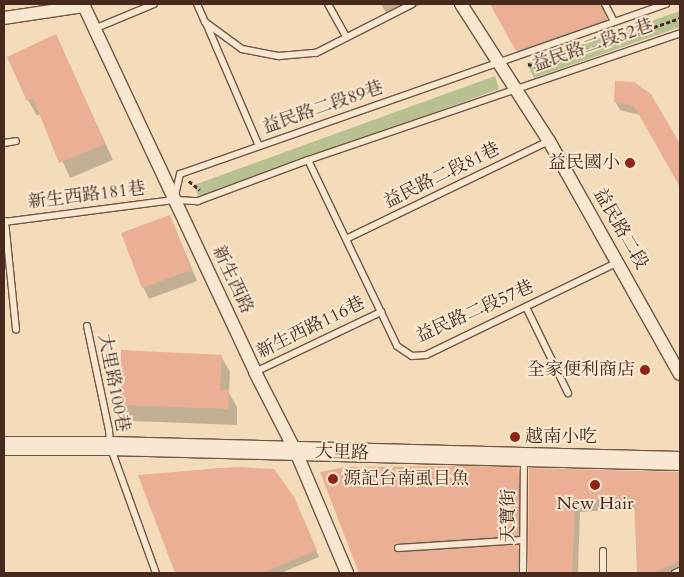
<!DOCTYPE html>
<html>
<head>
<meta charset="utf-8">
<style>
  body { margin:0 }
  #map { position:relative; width:684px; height:577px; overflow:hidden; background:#f4dcba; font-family:Cardo,"Noto Serif TC",serif }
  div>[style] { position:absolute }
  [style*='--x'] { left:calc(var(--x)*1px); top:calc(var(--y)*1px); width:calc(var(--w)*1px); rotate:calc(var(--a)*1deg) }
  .green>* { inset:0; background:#b8c192 }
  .shadow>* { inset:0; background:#0003 }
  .building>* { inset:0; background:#eaaf95 }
  .path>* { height:2.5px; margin-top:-1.25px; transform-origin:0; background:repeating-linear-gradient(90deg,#47291d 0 4px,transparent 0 6.5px) }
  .roads { filter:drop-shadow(1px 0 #725644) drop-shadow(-1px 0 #725644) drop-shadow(0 1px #725644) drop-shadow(0 -1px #725644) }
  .lane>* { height:6px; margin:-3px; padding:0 3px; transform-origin:3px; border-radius:3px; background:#f8e8d2 }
  .street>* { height:12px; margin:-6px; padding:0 6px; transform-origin:6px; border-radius:6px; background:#f8e8d2 }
  .secondary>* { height:18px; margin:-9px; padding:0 9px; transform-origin:9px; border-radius:9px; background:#f8e8d2 }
  .dots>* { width:14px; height:14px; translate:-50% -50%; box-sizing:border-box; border:2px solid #f8e8d2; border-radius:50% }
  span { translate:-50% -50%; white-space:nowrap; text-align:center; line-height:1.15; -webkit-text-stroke:4px #f8e8d2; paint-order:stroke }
  .street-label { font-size:18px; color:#47291d }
  .poi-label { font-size:18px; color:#47291d }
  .right { translate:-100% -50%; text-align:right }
  .left { translate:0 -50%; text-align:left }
  .frame { position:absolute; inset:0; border:5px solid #47291d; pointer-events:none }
</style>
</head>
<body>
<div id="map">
  <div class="green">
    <i style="clip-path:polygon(680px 11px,680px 27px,534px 78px,527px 63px)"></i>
    <i style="clip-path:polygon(495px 76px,499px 89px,199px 199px,194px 185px)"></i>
  </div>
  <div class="shadow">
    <i style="clip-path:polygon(381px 4px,422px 4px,390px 20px)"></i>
    <i style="clip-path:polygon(490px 4px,605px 4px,603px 12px,610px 26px,521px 57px)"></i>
    <i style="clip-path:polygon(56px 35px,113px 160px,70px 178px,41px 114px,37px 116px,28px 100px)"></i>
    <i style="clip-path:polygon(650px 95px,680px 146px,680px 192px,678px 180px,640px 115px,620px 110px,615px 101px)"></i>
    <i style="clip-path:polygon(170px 216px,197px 281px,149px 299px,143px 287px)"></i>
    <i style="clip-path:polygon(221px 356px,230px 372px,229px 393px,237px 407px,237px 425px,131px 421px,122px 405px)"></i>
    <i style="clip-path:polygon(221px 468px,274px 470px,297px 505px,319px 557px,281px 573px,176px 573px,139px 476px)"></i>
    <i style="clip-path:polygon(518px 469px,524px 479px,523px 545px,517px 546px,523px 557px,523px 573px,361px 573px,322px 473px)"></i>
    <i style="clip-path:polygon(530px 469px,680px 473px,680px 573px,638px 573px,635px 508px,580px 512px,578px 573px,529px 573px)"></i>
  </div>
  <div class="building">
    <i style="clip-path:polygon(490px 4px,600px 4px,607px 19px,516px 51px)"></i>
    <i style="clip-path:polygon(56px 34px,105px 144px,59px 163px,33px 98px,27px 101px,7px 57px)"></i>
    <i style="clip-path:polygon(615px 81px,634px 82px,651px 94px,680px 144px,680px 187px,634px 106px,614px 102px)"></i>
    <i style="clip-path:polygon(170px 215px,191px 270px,142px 288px,121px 233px)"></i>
    <i style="clip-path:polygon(121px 350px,222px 355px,220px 390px,229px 390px,228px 409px,121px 405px)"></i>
    <i style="clip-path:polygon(461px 466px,519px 467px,518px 535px,398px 543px,394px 550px,398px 553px,518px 545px,518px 573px,359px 573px,320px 472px,345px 467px)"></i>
    <i style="clip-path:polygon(236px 467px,274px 469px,294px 497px,317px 550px,262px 573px,175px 573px,138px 475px)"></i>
    <i style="clip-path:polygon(529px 468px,680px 472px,680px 561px,653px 573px,637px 573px,634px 498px,575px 502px,572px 573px,528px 573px)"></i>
  </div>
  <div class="path">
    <i style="--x:528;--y:64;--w:9;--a:18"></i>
    <i style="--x:537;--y:67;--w:151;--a:-18.9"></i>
    <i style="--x:189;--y:181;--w:14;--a:39"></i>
  </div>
  <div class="roads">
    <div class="lane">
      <i style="--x:197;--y:4;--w:20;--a:66"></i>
      <i style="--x:205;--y:22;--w:46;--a:36.1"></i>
      <i style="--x:242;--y:49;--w:38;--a:11"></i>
      <i style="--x:279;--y:56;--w:37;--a:-5"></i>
      <i style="--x:316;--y:53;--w:108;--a:-27"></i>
      <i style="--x:328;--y:4;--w:37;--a:61"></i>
      <i style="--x:605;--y:4;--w:20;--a:63"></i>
      <i style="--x:206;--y:23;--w:134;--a:66.7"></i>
      <i style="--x:94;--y:29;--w:65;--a:-22.6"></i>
      <i style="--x:4;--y:143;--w:12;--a:-9"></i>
      <i style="--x:308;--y:160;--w:206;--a:64.4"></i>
      <i style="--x:397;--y:346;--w:18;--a:34"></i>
      <i style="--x:412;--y:356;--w:14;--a:-4"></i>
      <i style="--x:426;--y:355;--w:213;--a:-25.8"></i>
      <i style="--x:176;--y:200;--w:22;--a:3"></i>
      <i style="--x:198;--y:201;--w:117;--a:-20.4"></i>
      <i style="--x:308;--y:160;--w:393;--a:-18.8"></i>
      <i style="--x:5;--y:221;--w:109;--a:84.2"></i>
      <i style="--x:4;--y:222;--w:171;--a:-7.4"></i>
      <i style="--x:174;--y:200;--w:27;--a:-77"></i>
      <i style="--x:180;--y:174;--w:515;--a:-19.28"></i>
      <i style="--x:348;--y:238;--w:223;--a:-25.8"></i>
      <i style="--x:526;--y:307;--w:96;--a:64"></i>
      <i style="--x:87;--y:326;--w:106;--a:78.1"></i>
      <i style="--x:109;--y:430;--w:16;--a:86"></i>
      <i style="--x:110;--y:446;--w:135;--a:70.1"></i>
      <i style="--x:255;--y:372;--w:140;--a:-25.5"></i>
      <i style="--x:398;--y:548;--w:125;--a:-3.7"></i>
      <i style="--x:603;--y:551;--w:22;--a:90"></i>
      <i style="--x:523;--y:573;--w:114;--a:-89.5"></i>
      <i style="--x:675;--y:573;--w:5;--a:-22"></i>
    </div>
    <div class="street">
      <i style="--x:83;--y:4;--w:406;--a:64.9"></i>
      <i style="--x:255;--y:372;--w:90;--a:62.9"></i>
      <i style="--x:296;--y:452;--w:131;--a:67.1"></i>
      <i style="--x:461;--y:4;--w:163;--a:57.3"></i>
      <i style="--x:549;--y:141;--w:267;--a:60.7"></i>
      <i style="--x:4;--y:18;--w:81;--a:-8.5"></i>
    </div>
    <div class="secondary">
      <i style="--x:4;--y:446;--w:106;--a:0"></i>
      <i style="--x:110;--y:446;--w:570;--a:1.51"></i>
    </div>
  </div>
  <div class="dots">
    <i style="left:630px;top:163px;background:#8f2418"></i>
    <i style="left:645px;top:370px;background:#8f2418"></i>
    <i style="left:515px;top:437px;background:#8f2418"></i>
    <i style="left:333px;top:479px;background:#8f2418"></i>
    <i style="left:595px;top:485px;background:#8f2418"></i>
  </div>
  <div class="street-label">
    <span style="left:593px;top:46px;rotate:-19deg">益民路二段52巷</span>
    <span style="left:323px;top:108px;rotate:-19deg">益民路二段89巷</span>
    <span style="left:442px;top:176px;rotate:-26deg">益民路二段81巷</span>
    <span style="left:87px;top:196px;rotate:-7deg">新生西路181巷</span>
    <span style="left:620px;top:229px;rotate:60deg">益民路二段</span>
    <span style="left:232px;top:280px;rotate:65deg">新生西路</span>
    <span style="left:475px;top:312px;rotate:-24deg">益民路二段57巷</span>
    <span style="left:311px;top:328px;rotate:-26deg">新生西路116巷</span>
    <span style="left:113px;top:383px;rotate:79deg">大里路100巷</span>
    <span style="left:342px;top:453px;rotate:2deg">大里路</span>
    <span style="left:509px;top:516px;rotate:-89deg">天寶街</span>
  </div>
  <div class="poi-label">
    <span class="right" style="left:620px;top:163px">益民國小</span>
    <span class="right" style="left:635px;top:370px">全家便利商店</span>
    <span class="left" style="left:525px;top:437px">越南小吃</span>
    <span class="left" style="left:343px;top:479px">源記台南虱目魚</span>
    <span style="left:595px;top:504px">New Hair</span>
  </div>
  <div class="frame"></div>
</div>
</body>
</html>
